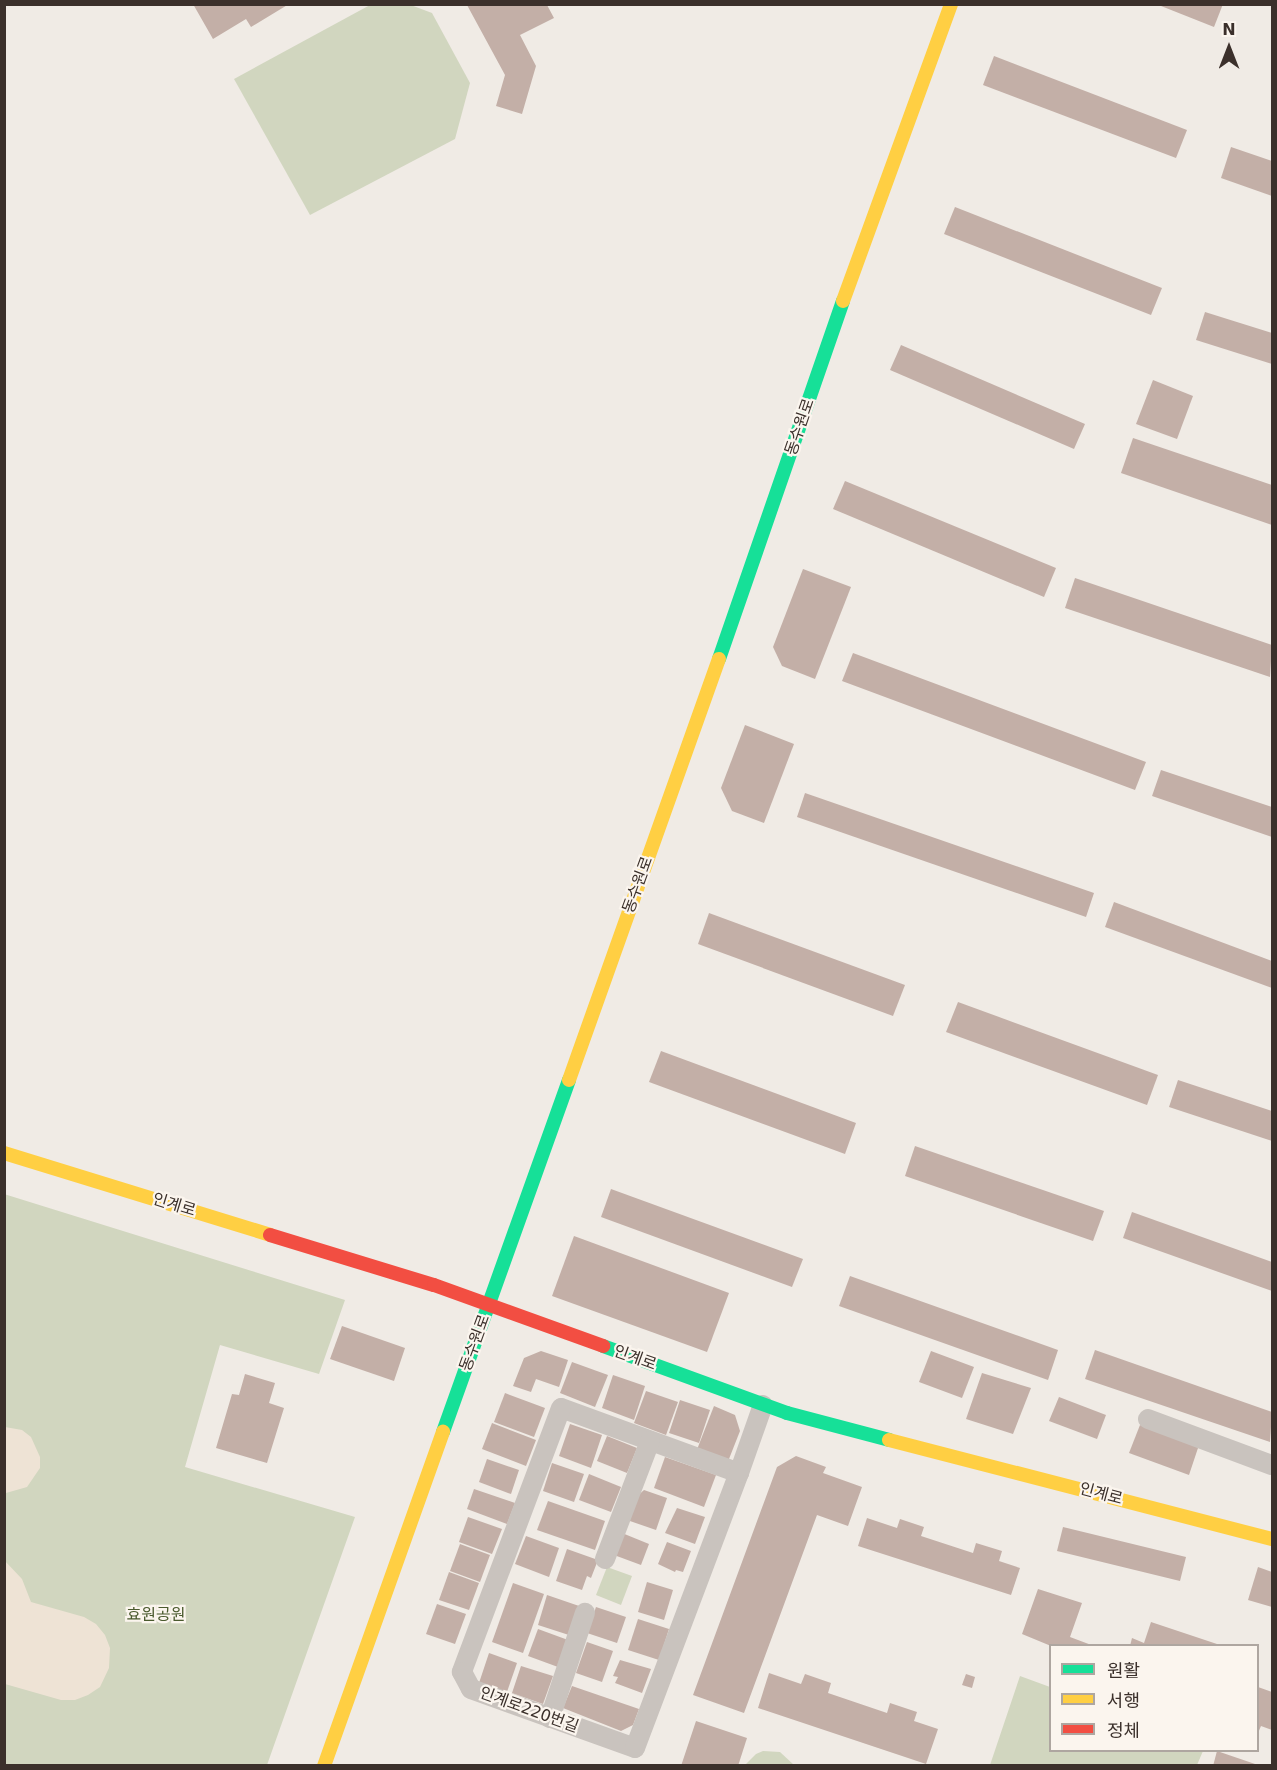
<!DOCTYPE html>
<html>
<head>
<meta charset="utf-8">
<style>
  body { margin:0 }
  #map { position:relative; width:1277px; height:1770px; overflow:hidden; background:#f0ebe5; font-family:"DejaVu Sans","Noto Sans KR",sans-serif }
  div>[style] { position:absolute }
  [style*='--x'] { left:calc(var(--x)*1px); top:calc(var(--y)*1px); width:calc(var(--w)*1px); rotate:calc(var(--a)*1deg) }
  .green>* { inset:0; background:#d1d6bf }
  .plaza>* { inset:0; background:#eee3d5 }
  .building>* { inset:0; background:#c3afa7 }
  .street>* { height:20px; margin:-10px; padding:0 10px; transform-origin:10px; border-radius:10px; background:#c9c3be }
  .fast>* { height:14px; margin:-7px; padding:0 7px; transform-origin:7px; border-radius:7px; background:#16e098 }
  .slow>* { height:14px; margin:-7px; padding:0 7px; transform-origin:7px; border-radius:7px; background:#ffcf43 }
  .jam>* { height:14px; margin:-7px; padding:0 7px; transform-origin:7px; border-radius:7px; background:#f24e42 }
  span { translate:-50% -50%; white-space:nowrap; text-align:center; line-height:1.15; -webkit-text-stroke:4.5px #fbf5ee; paint-order:stroke }
  .street-label { font-size:16px; color:#3b302b }
  .park-label { font-size:16px; color:#4a5a2e }
  .frame { position:absolute; inset:0; border:6px solid #3b302b; pointer-events:none }
  .legend { position:absolute; left:1049px; top:1644px; width:210px; height:108px; box-sizing:border-box; background:#fbf5ee; border:2px solid #aea6a0; margin:0; padding:8px 10px; list-style:none; font-size:18px; color:#3b302b }
  .legend li { display:flex; align-items:center; gap:12px; height:30px }
  .legend b { width:30px; border:2px solid #aea6a0 }
  .north { position:absolute; left:1199px; top:18px; width:60px; height:60px; -webkit-text-stroke:4px #fbf5ee; paint-order:stroke; rotate:0deg; font-size:16px; font-weight:700; line-height:24px; text-align:center; color:#3b302b }
  .north::after { content:''; display:block; margin:auto; width:21px; height:27px; background:#3b302b; clip-path:polygon(50% 0,100% 100%,50% 72%,0 100%) }
</style>
</head>
<body>
<div id="map">
  <div class="green">
    <i style="clip-path:polygon(408px 4px,432px 13px,470px 83px,455px 139px,310px 215px,234px 79px,370px 5px)"></i>
    <i style="clip-path:polygon(4px 1194px,345px 1300px,319px 1374px,220px 1345px,185px 1467px,355px 1517px,267px 1765px,5px 1765px)"></i>
    <i style="clip-path:polygon(607px 1567px,632px 1576px,621px 1605px,596px 1595px)"></i>
    <i style="clip-path:polygon(1020px 1676px,1050px 1687px,1050px 1750px,1203px 1751px,1197px 1765px,990px 1765px)"></i>
    <i style="clip-path:polygon(763px 1751px,780px 1752px,794px 1765px,745px 1765px,756px 1754px)"></i>
  </div>
  <div class="plaza">
    <i style="clip-path:polygon(5px 1427px,22px 1430px,31px 1437px,40px 1457px,40px 1468px,27px 1487px,6px 1493px)"></i>
    <i style="clip-path:polygon(4px 1560px,22px 1579px,31px 1602px,84px 1617px,96px 1624px,105px 1635px,110px 1648px,109px 1668px,100px 1687px,88px 1695px,75px 1700px,61px 1700px,5px 1684px)"></i>
  </div>
  <div class="building">
    <i style="clip-path:polygon(193px 4px,289px 4px,251px 27px,246px 19px,213px 39px)"></i>
    <i style="clip-path:polygon(1156px 4px,1223px 4px,1214px 27px)"></i>
    <i style="clip-path:polygon(467px 5px,547px 5px,554px 18px,520px 35px,536px 66px,522px 114px,496px 106px,505px 75px)"></i>
    <i style="clip-path:polygon(994px 56px,1187px 130px,1176px 158px,983px 85px)"></i>
    <i style="clip-path:polygon(1231px 147px,1272px 161px,1272px 196px,1221px 178px)"></i>
    <i style="clip-path:polygon(955px 207px,1162px 288px,1151px 315px,944px 234px)"></i>
    <i style="clip-path:polygon(1205px 312px,1272px 333px,1272px 364px,1196px 340px)"></i>
    <i style="clip-path:polygon(901px 345px,1085px 424px,1074px 449px,890px 370px)"></i>
    <i style="clip-path:polygon(1153px 380px,1193px 396px,1177px 439px,1136px 424px)"></i>
    <i style="clip-path:polygon(1133px 438px,1272px 485px,1272px 525px,1121px 473px)"></i>
    <i style="clip-path:polygon(845px 481px,1056px 568px,1044px 597px,833px 509px)"></i>
    <i style="clip-path:polygon(803px 569px,851px 587px,815px 679px,782px 666px,773px 647px)"></i>
    <i style="clip-path:polygon(1075px 578px,1272px 645px,1270px 677px,1065px 608px)"></i>
    <i style="clip-path:polygon(853px 653px,1146px 762px,1135px 790px,842px 681px)"></i>
    <i style="clip-path:polygon(745px 725px,794px 744px,764px 823px,732px 811px,721px 788px)"></i>
    <i style="clip-path:polygon(1161px 770px,1272px 807px,1272px 837px,1152px 796px)"></i>
    <i style="clip-path:polygon(805px 793px,1094px 893px,1086px 917px,797px 817px)"></i>
    <i style="clip-path:polygon(1114px 902px,1272px 961px,1272px 988px,1105px 927px)"></i>
    <i style="clip-path:polygon(709px 913px,905px 985px,893px 1016px,698px 944px)"></i>
    <i style="clip-path:polygon(958px 1002px,1158px 1075px,1147px 1105px,946px 1032px)"></i>
    <i style="clip-path:polygon(661px 1051px,856px 1123px,845px 1154px,649px 1082px)"></i>
    <i style="clip-path:polygon(1178px 1080px,1272px 1111px,1272px 1141px,1169px 1107px)"></i>
    <i style="clip-path:polygon(915px 1146px,1104px 1211px,1093px 1241px,905px 1176px)"></i>
    <i style="clip-path:polygon(611px 1189px,803px 1259px,792px 1287px,601px 1217px)"></i>
    <i style="clip-path:polygon(1132px 1212px,1272px 1262px,1272px 1291px,1123px 1238px)"></i>
    <i style="clip-path:polygon(574px 1236px,729px 1293px,707px 1352px,552px 1296px)"></i>
    <i style="clip-path:polygon(850px 1276px,1058px 1350px,1048px 1380px,839px 1306px)"></i>
    <i style="clip-path:polygon(342px 1326px,405px 1348px,394px 1381px,330px 1359px)"></i>
    <i style="clip-path:polygon(1095px 1350px,1272px 1412px,1270px 1442px,1085px 1379px)"></i>
    <i style="clip-path:polygon(541px 1351px,568px 1360px,559px 1387px,536px 1379px,531px 1392px,513px 1386px,524px 1358px)"></i>
    <i style="clip-path:polygon(931px 1351px,974px 1367px,962px 1398px,919px 1382px)"></i>
    <i style="clip-path:polygon(572px 1362px,608px 1375px,595px 1407px,560px 1393px)"></i>
    <i style="clip-path:polygon(982px 1373px,1031px 1388px,1013px 1434px,966px 1419px)"></i>
    <i style="clip-path:polygon(245px 1374px,275px 1383px,269px 1403px,284px 1408px,267px 1463px,216px 1448px,232px 1394px,239px 1395px)"></i>
    <i style="clip-path:polygon(613px 1375px,645px 1386px,634px 1420px,602px 1408px)"></i>
    <i style="clip-path:polygon(646px 1391px,678px 1402px,666px 1435px,634px 1423px)"></i>
    <i style="clip-path:polygon(505px 1393px,545px 1408px,534px 1437px,494px 1422px)"></i>
    <i style="clip-path:polygon(1059px 1397px,1106px 1415px,1097px 1439px,1049px 1421px)"></i>
    <i style="clip-path:polygon(680px 1400px,710px 1410px,699px 1443px,669px 1433px)"></i>
    <i style="clip-path:polygon(714px 1406px,735px 1415px,740px 1431px,727px 1464px,696px 1452px)"></i>
    <i style="clip-path:polygon(492px 1423px,536px 1440px,526px 1466px,482px 1449px)"></i>
    <i style="clip-path:polygon(570px 1424px,602px 1435px,591px 1468px,559px 1456px)"></i>
    <i style="clip-path:polygon(1140px 1425px,1199px 1445px,1189px 1475px,1129px 1453px)"></i>
    <i style="clip-path:polygon(607px 1436px,637px 1448px,627px 1473px,597px 1461px)"></i>
    <i style="clip-path:polygon(796px 1456px,826px 1467px,823px 1473px,862px 1487px,848px 1526px,817px 1515px,744px 1713px,693px 1695px,777px 1467px)"></i>
    <i style="clip-path:polygon(665px 1457px,716px 1475px,704px 1507px,654px 1488px)"></i>
    <i style="clip-path:polygon(487px 1459px,519px 1470px,511px 1494px,479px 1482px)"></i>
    <i style="clip-path:polygon(552px 1463px,584px 1474px,574px 1502px,543px 1491px)"></i>
    <i style="clip-path:polygon(589px 1474px,621px 1487px,611px 1512px,579px 1500px)"></i>
    <i style="clip-path:polygon(474px 1489px,515px 1503px,507px 1524px,467px 1509px)"></i>
    <i style="clip-path:polygon(644px 1490px,667px 1498px,656px 1530px,627px 1520px,633px 1500px)"></i>
    <i style="clip-path:polygon(548px 1501px,605px 1521px,595px 1550px,537px 1530px)"></i>
    <i style="clip-path:polygon(677px 1508px,705px 1517px,695px 1544px,665px 1533px)"></i>
    <i style="clip-path:polygon(468px 1517px,502px 1529px,492px 1554px,459px 1542px)"></i>
    <i style="clip-path:polygon(867px 1518px,897px 1528px,900px 1519px,924px 1527px,921px 1536px,973px 1553px,976px 1543px,1002px 1551px,999px 1561px,1020px 1568px,1011px 1595px,858px 1546px)"></i>
    <i style="clip-path:polygon(1063px 1527px,1186px 1557px,1180px 1581px,1057px 1551px)"></i>
    <i style="clip-path:polygon(622px 1533px,649px 1544px,641px 1565px,614px 1555px)"></i>
    <i style="clip-path:polygon(526px 1536px,559px 1548px,549px 1577px,515px 1564px)"></i>
    <i style="clip-path:polygon(667px 1542px,691px 1551px,683px 1572px,676px 1570px,675px 1572px,658px 1564px)"></i>
    <i style="clip-path:polygon(460px 1544px,490px 1555px,480px 1582px,450px 1571px)"></i>
    <i style="clip-path:polygon(567px 1549px,598px 1560px,591px 1578px,587px 1576px,582px 1590px,556px 1581px)"></i>
    <i style="clip-path:polygon(1258px 1567px,1272px 1572px,1272px 1607px,1248px 1600px)"></i>
    <i style="clip-path:polygon(449px 1572px,479px 1583px,469px 1610px,439px 1600px)"></i>
    <i style="clip-path:polygon(647px 1582px,673px 1590px,664px 1620px,638px 1612px)"></i>
    <i style="clip-path:polygon(513px 1583px,544px 1594px,523px 1653px,492px 1642px)"></i>
    <i style="clip-path:polygon(1038px 1589px,1082px 1603px,1070px 1637px,1094px 1646px,1051px 1646px,1022px 1634px)"></i>
    <i style="clip-path:polygon(547px 1595px,582px 1607px,572px 1636px,538px 1625px)"></i>
    <i style="clip-path:polygon(437px 1604px,466px 1614px,455px 1644px,426px 1634px)"></i>
    <i style="clip-path:polygon(596px 1607px,626px 1617px,617px 1643px,587px 1633px)"></i>
    <i style="clip-path:polygon(638px 1619px,669px 1629px,659px 1660px,628px 1650px)"></i>
    <i style="clip-path:polygon(1151px 1622px,1217px 1644px,1217px 1646px,1130px 1646px,1132px 1638px,1144px 1643px)"></i>
    <i style="clip-path:polygon(538px 1629px,568px 1640px,558px 1667px,528px 1656px)"></i>
    <i style="clip-path:polygon(587px 1642px,613px 1651px,602px 1682px,576px 1673px)"></i>
    <i style="clip-path:polygon(489px 1653px,517px 1663px,507px 1692px,479px 1683px)"></i>
    <i style="clip-path:polygon(620px 1660px,651px 1669px,642px 1693px,615px 1683px,618px 1677px,613px 1676px)"></i>
    <i style="clip-path:polygon(521px 1666px,553px 1676px,543px 1704px,512px 1693px)"></i>
    <i style="clip-path:polygon(769px 1673px,801px 1684px,805px 1674px,831px 1683px,828px 1693px,887px 1713px,890px 1703px,917px 1712px,914px 1721px,938px 1729px,926px 1764px,758px 1708px)"></i>
    <i style="clip-path:polygon(966px 1674px,975px 1677px,972px 1688px,962px 1685px)"></i>
    <i style="clip-path:polygon(572px 1686px,639px 1709px,633px 1725px,621px 1731px,563px 1708px)"></i>
    <i style="clip-path:polygon(1258px 1687px,1272px 1692px,1272px 1730px,1261px 1726px,1258px 1733px)"></i>
    <i style="clip-path:polygon(696px 1721px,747px 1738px,738px 1766px,681px 1766px)"></i>
    <i style="clip-path:polygon(1217px 1751px,1258px 1765px,1258px 1766px,1213px 1766px)"></i>
  </div>
  <div class="street">
    <i style="--x:1148;--y:1419;--w:132;--a:20.4"></i>
    <i style="--x:739;--y:1473;--w:189;--a:-159.9"></i>
    <i style="--x:561;--y:1408;--w:282;--a:110.6"></i>
    <i style="--x:462;--y:1672;--w:19;--a:62"></i>
    <i style="--x:471;--y:1689;--w:174;--a:19.8"></i>
    <i style="--x:635;--y:1748;--w:294;--a:-69.3"></i>
    <i style="--x:739;--y:1473;--w:72;--a:-70.6"></i>
    <i style="--x:605;--y:1559;--w:126;--a:-69.1"></i>
    <i style="--x:550;--y:1718;--w:111;--a:-71.6"></i>
  </div>
  <div class="fast">
    <i style="--x:719;--y:659;--w:379;--a:-70.9"></i>
    <i style="--x:603;--y:1346;--w:196;--a:20"></i>
    <i style="--x:787;--y:1413;--w:106;--a:14.8"></i>
    <i style="--x:443;--y:1432;--w:374;--a:-70.3"></i>
  </div>
  <div class="slow">
    <i style="--x:843;--y:301;--w:316;--a:-70"></i>
    <i style="--x:569;--y:1080;--w:447;--a:-70.4"></i>
    <i style="--x:4;--y:1153;--w:278;--a:17.1"></i>
    <i style="--x:889;--y:1440;--w:396;--a:14.5"></i>
    <i style="--x:324;--y:1766;--w:355;--a:-70.4"></i>
  </div>
  <div class="jam">
    <i style="--x:270;--y:1235;--w:171;--a:17"></i>
    <i style="--x:434;--y:1285;--w:180;--a:19.8"></i>
  </div>
  <div class="street-label">
    <span style="left:800px;top:427px;rotate:-71deg">동수원로</span>
    <span style="left:638px;top:885px;rotate:-70deg">동수원로</span>
    <span style="left:174px;top:1205px;rotate:17deg">인계로</span>
    <span style="left:475px;top:1343px;rotate:-70deg">동수원로</span>
    <span style="left:635px;top:1358px;rotate:20deg">인계로</span>
    <span style="left:1101px;top:1494px;rotate:15deg">인계로</span>
    <span style="left:529px;top:1710px;rotate:20deg">인계로220번길</span>
  </div>
  <div class="park-label">
    <span style="left:156px;top:1615px">효원공원</span>
  </div>
  <div class="frame"></div>
  <ul class="legend">
  <li><b style="height:8px;background:#16e098"></b>원활</li>
  <li><b style="height:8px;background:#ffcf43"></b>서행</li>
  <li><b style="height:8px;background:#f24e42"></b>정체</li>
  </ul>
  <div class="north">N</div>
</div>
</body>
</html>
